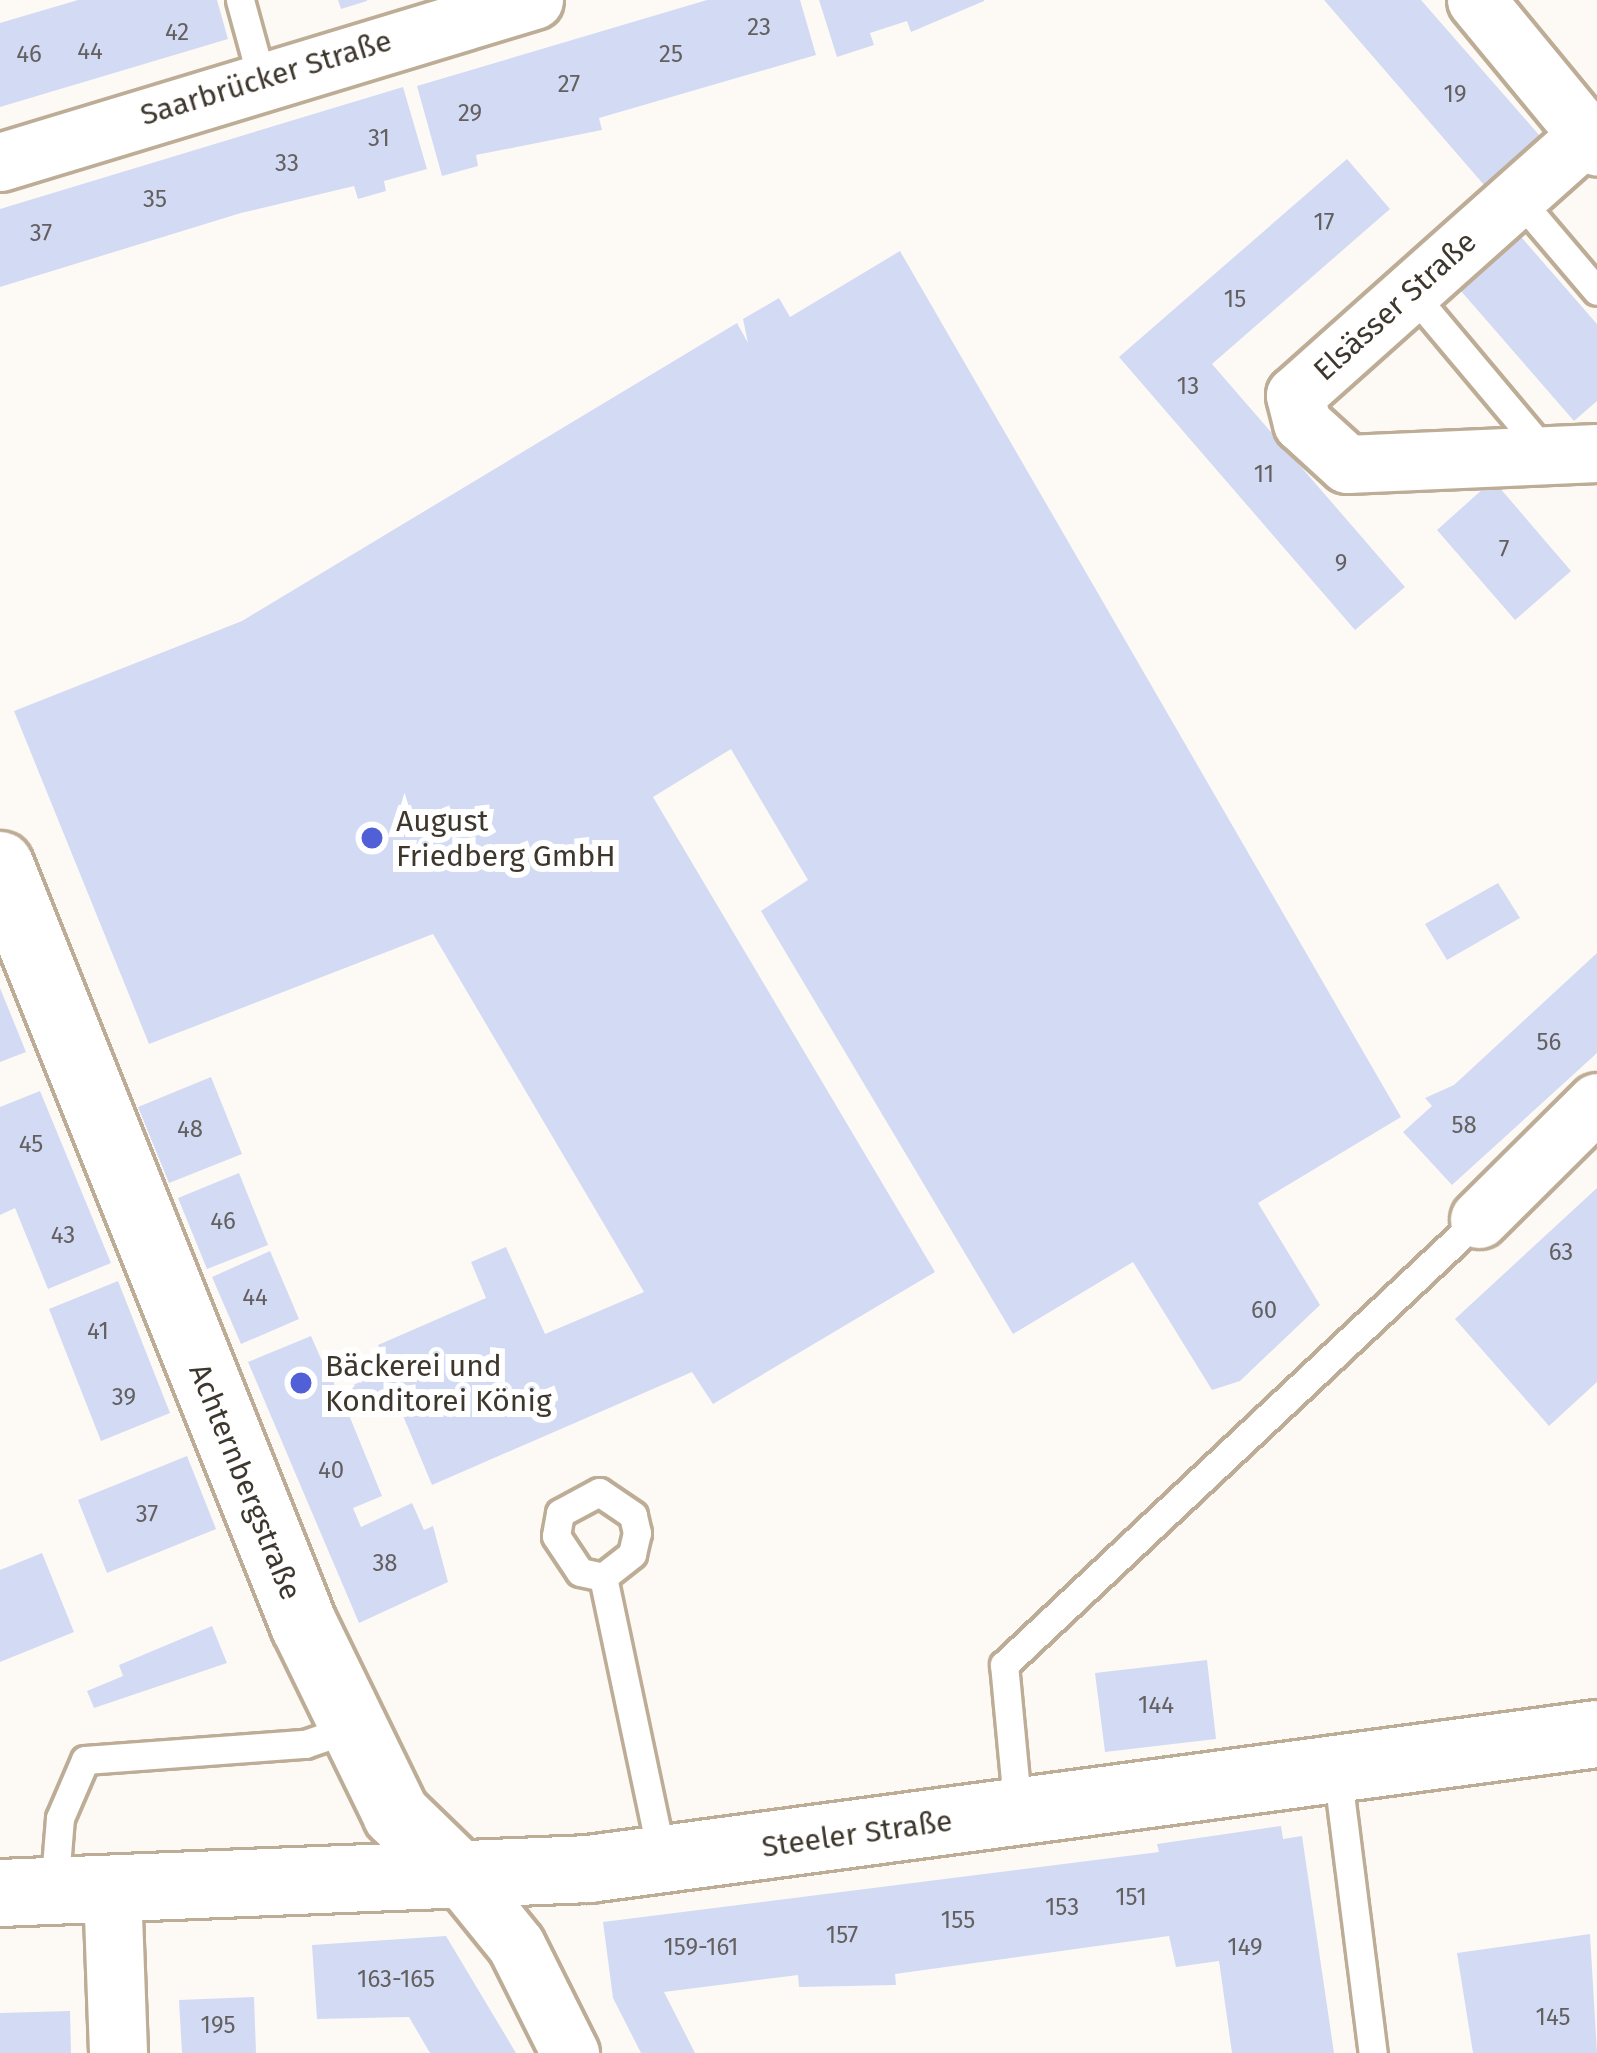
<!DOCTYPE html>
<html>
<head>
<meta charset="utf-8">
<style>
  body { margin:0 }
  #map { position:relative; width:1597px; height:2053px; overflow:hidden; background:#fdfaf5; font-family:"Fira Sans",sans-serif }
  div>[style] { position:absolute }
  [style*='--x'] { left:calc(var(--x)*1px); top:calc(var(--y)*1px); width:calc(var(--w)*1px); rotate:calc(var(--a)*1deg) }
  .building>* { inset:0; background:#d3daf4 }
  .roads { filter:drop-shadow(3px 0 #bead96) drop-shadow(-3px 0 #bead96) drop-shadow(0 3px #bead96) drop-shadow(0 -3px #bead96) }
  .service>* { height:27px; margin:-13.5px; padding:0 13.5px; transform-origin:13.5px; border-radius:13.5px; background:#fff }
  .minor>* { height:57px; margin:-28.5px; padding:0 28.5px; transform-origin:28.5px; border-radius:28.5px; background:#fff }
  .tertiary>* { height:66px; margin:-33px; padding:0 33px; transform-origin:33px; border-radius:33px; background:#fff }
  .secondary>* { height:66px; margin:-33px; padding:0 33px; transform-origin:33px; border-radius:33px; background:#fff }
  .dots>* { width:33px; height:33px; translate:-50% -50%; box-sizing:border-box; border:6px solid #fff; border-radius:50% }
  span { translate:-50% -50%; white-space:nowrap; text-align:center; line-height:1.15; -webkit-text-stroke:12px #fff; paint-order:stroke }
  .number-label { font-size:24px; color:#63605f }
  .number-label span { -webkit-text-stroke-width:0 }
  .street-label { font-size:30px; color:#3e372d }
  .poi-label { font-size:30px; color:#3e372d }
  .left { translate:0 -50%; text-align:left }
</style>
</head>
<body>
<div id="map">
  <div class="building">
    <i style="clip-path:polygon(78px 0,217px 0,228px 39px,0 107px,0 23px)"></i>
    <i style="clip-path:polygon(338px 0,367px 0,367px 1px,341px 9px)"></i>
    <i style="clip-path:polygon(707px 0,800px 0,816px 55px,599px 118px,602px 130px,476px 155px,478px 166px,442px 176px,417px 86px)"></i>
    <i style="clip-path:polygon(819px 0,984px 0,984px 1px,911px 32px,907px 21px,870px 33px,874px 45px,837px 57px)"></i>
    <i style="clip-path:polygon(1324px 0,1421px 0,1540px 136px,1484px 185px)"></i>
    <i style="clip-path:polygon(403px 87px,427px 169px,384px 181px,386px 191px,358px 199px,354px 186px,241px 213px,0 287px,0 209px)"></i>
    <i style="clip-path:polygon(1347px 159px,1390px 209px,1212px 364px,1405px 587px,1355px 630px,1119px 357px)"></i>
    <i style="clip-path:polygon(1515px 230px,1597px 324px,1597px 401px,1574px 421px,1454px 283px)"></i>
    <i style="clip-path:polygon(900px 251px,1401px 1117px,1258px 1203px,1320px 1305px,1240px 1381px,1212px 1390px,1133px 1262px,1013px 1334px,761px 911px,808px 880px,731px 749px,653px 797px,935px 1272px,713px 1404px,692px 1372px,432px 1485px,396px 1399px,349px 1415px,382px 1496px,353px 1508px,361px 1527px,412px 1503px,424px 1530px,433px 1526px,448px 1582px,359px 1623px,248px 1362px,311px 1336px,322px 1361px,332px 1356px,335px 1394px,388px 1368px,378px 1345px,486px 1298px,471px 1262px,506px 1247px,545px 1334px,644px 1292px,433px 934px,149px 1044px,14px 711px,242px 621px,737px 323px,748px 343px,743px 319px,779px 298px,790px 317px)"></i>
    <i style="clip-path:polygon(1493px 480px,1571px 571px,1515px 620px,1437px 530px)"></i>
    <i style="clip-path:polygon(1498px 883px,1520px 918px,1447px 960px,1425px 924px)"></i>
    <i style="clip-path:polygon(1597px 953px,1597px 1053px,1452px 1185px,1403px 1132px,1432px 1106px,1425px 1098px,1454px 1085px)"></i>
    <i style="clip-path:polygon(0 988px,26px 1052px,0 1062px)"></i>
    <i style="clip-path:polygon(211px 1077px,242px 1154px,169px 1183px,138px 1107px)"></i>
    <i style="clip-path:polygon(40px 1091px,111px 1263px,48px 1289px,15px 1208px,0 1215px,0 1107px)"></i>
    <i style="clip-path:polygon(239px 1173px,268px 1245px,207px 1269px,178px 1198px)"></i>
    <i style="clip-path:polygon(1597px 1188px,1597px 1382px,1549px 1426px,1455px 1319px)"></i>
    <i style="clip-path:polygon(270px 1251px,299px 1319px,241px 1344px,212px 1277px)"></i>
    <i style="clip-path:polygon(118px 1281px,170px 1413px,101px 1441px,49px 1309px)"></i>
    <i style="clip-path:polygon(187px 1456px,216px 1529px,107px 1573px,78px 1500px)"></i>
    <i style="clip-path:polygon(42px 1553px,74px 1632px,0 1662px,0 1570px)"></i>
    <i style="clip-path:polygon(212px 1626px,227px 1663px,94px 1708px,87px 1691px,123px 1676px,119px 1665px)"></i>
    <i style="clip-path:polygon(1207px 1660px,1216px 1739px,1105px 1752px,1095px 1673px)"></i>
    <i style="clip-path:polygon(1281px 1826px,1283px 1839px,1302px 1836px,1334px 2053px,1232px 2053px,1219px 1961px,1176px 1967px,1169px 1936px,895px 1974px,896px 1985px,799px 1987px,798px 1975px,664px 1992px,695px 2053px,641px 2053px,613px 1998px,603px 1922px,1159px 1852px,1157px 1844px)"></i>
    <i style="clip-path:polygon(1590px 1934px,1597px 2053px,1473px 2053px,1457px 1953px)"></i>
    <i style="clip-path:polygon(446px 1936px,516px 2053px,430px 2053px,409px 2017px,317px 2019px,312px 1945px)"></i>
    <i style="clip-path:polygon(254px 1997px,256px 2053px,182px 2053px,179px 2000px)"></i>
    <i style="clip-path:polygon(70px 2011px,71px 2053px,0 2053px,0 2013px)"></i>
  </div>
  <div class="roads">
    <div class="service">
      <i style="--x:240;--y:0;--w:80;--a:74.7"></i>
      <i style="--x:1517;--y:197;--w:123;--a:49.6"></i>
      <i style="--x:1411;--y:292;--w:212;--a:50"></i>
      <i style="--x:603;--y:1577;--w:37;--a:-38"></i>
      <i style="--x:632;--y:1554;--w:22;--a:-77"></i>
      <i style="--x:637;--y:1533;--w:18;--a:-103"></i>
      <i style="--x:633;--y:1515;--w:41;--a:-145.9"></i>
      <i style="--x:599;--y:1492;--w:44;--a:151.7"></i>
      <i style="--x:560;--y:1513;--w:23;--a:100"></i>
      <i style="--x:556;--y:1536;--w:43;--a:56.3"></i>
      <i style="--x:580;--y:1572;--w:24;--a:12"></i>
      <i style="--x:603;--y:1577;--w:290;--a:78.1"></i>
      <i style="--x:1337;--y:1770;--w:285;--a:82.8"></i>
      <i style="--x:1018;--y:1812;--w:148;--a:-95.4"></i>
      <i style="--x:1004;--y:1665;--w:652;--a:-43.2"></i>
      <i style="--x:54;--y:1891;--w:73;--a:-85.3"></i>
      <i style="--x:60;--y:1818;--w:63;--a:-66.7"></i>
      <i style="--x:85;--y:1760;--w:221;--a:-4.2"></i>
      <i style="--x:305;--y:1744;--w:49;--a:-19.2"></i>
    </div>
    <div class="minor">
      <i style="--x:1476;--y:0;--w:190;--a:50.5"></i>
      <i style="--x:1587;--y:135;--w:391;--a:138.3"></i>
      <i style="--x:1295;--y:395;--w:29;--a:76"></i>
      <i style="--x:1302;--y:423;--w:61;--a:42.3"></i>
      <i style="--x:1347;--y:464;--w:250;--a:-2.5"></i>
      <i style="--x:0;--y:162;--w:558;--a:-16.88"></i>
      <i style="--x:1479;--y:1219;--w:166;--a:-44.8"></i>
      <i style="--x:461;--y:1877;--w:87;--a:51"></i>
      <i style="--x:516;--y:1945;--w:121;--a:63.4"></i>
      <i style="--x:112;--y:1888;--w:165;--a:87.9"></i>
    </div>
    <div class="tertiary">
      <i style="--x:0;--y:865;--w:819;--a:68.2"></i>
      <i style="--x:304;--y:1625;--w:210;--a:64"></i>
      <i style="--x:396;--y:1814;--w:91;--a:44.1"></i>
    </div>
    <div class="secondary">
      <i style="--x:0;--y:1893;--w:589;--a:-2.33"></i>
      <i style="--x:589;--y:1869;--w:1017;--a:-7.63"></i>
    </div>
  </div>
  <div class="dots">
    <i style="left:372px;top:838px;background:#5160d6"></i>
    <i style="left:301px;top:1383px;background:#5160d6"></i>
  </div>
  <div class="number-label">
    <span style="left:759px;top:28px">23</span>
    <span style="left:177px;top:33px">42</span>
    <span style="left:90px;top:52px">44</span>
    <span style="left:29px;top:55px">46</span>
    <span style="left:671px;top:55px">25</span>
    <span style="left:569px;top:85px">27</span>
    <span style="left:1455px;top:95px">19</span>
    <span style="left:470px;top:114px">29</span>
    <span style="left:379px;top:139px">31</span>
    <span style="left:287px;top:164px">33</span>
    <span style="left:155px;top:200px">35</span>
    <span style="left:1324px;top:223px">17</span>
    <span style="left:41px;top:234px">37</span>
    <span style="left:1235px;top:300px">15</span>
    <span style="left:1188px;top:387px">13</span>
    <span style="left:1264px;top:475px">11</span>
    <span style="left:1504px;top:550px">7</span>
    <span style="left:1341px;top:564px">9</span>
    <span style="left:1549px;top:1043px">56</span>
    <span style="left:1464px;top:1126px">58</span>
    <span style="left:190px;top:1130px">48</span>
    <span style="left:31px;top:1145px">45</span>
    <span style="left:223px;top:1222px">46</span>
    <span style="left:63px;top:1236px">43</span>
    <span style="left:1561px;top:1253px">63</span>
    <span style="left:255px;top:1298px">44</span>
    <span style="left:1264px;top:1311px">60</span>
    <span style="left:98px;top:1332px">41</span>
    <span style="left:124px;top:1398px">39</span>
    <span style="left:331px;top:1471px">40</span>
    <span style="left:147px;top:1515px">37</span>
    <span style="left:385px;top:1564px">38</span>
    <span style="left:1156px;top:1706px">144</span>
    <span style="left:1131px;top:1898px">151</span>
    <span style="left:1062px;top:1908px">153</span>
    <span style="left:958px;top:1921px">155</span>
    <span style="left:842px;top:1936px">157</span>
    <span style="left:701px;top:1948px">159-161</span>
    <span style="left:1245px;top:1948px">149</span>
    <span style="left:396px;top:1980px">163-165</span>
    <span style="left:1553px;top:2018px">145</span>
    <span style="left:218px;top:2026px">195</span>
  </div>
  <div class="street-label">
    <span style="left:266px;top:78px;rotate:-17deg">Saarbrücker Straße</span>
    <span style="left:1395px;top:306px;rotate:-42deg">Elsässer Straße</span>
    <span style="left:245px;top:1482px;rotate:68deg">Achternbergstraße</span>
    <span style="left:857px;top:1834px;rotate:-8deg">Steeler Straße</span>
  </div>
  <div class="poi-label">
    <span class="left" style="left:396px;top:838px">August<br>Friedberg GmbH</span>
    <span class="left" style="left:325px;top:1383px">Bäckerei und<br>Konditorei König</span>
  </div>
</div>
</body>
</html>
